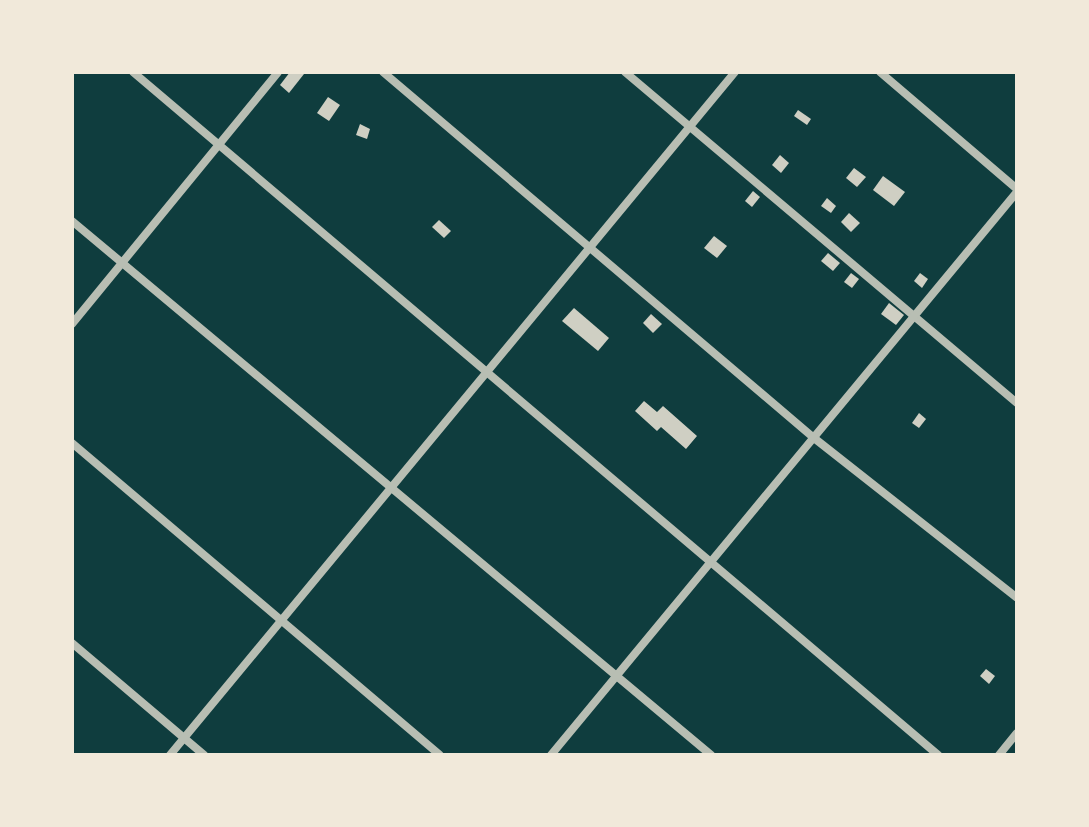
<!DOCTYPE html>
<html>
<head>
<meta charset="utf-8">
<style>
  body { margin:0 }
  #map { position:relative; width:1089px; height:827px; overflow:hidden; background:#0f3d3e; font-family:"Sofia Sans Condensed",sans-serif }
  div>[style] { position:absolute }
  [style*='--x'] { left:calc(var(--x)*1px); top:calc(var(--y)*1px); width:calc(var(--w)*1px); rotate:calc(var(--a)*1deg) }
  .building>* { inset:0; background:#cfcfc3 }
  .minor>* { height:8px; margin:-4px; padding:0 4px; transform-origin:4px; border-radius:4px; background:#b8beb3 }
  span { translate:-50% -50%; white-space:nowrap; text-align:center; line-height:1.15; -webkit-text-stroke:6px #f1e9da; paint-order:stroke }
  .frame { position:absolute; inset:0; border:74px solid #f1e9da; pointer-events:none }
</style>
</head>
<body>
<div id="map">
  <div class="building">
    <i style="clip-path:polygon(290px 72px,304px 74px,289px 93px,280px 85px)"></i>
    <i style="clip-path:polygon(328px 97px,340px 105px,329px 121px,317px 113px)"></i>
    <i style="clip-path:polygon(798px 110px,811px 119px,807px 125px,794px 116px)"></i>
    <i style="clip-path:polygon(360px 124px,370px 129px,367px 139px,356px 135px)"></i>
    <i style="clip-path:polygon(780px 155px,789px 163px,781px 173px,772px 165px)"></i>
    <i style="clip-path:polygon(854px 168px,866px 177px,857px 187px,846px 178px)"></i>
    <i style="clip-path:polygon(883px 176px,905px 192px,894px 206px,873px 190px)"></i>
    <i style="clip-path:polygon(753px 191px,760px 197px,752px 207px,745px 201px)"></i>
    <i style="clip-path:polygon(827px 198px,836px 206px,831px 213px,821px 206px)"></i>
    <i style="clip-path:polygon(849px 213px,860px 223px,851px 232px,841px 222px)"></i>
    <i style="clip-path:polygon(439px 220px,451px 231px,444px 238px,432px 227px)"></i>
    <i style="clip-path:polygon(714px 236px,727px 246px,717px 258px,704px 248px)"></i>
    <i style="clip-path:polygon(828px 253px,840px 263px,833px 271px,821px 261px)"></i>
    <i style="clip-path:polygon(851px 273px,859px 279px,852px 288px,844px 282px)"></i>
    <i style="clip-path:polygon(920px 273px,928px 279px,922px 288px,914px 281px)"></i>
    <i style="clip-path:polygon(889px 303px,904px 315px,896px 325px,881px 314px)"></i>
    <i style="clip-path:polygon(574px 308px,609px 338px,598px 351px,562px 321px)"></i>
    <i style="clip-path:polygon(651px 314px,662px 324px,653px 333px,643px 323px)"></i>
    <i style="clip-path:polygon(644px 401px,657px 412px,663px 406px,697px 436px,686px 449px,661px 427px,657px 431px,635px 411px)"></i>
    <i style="clip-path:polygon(919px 413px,926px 419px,919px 428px,912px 423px)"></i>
    <i style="clip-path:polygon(986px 669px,995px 676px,989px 684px,980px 676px)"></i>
  </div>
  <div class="minor">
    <i style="--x:133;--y:72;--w:1056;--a:40.31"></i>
    <i style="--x:383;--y:72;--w:565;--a:40.34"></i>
    <i style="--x:814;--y:438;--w:258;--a:38.2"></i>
    <i style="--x:625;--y:72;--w:513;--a:40.18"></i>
    <i style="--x:880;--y:72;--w:180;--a:40.5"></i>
    <i style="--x:72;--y:221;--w:833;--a:39.88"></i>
    <i style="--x:72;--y:324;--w:325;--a:-50.7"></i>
    <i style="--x:72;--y:443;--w:482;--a:40.3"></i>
    <i style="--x:72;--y:643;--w:173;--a:40.3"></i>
    <i style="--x:170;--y:755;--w:886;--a:-50.4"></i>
    <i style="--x:551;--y:755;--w:731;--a:-50.39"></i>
    <i style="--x:999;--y:755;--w:28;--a:-51"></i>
  </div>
  <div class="frame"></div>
</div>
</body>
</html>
